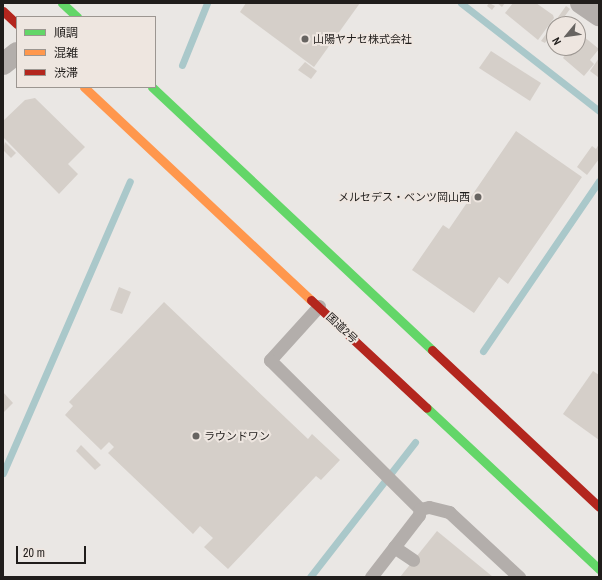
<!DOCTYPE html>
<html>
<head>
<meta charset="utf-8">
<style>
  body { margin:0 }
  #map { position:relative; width:602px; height:580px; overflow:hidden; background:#eae7e4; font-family:"Archivo Narrow","Noto Sans JP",sans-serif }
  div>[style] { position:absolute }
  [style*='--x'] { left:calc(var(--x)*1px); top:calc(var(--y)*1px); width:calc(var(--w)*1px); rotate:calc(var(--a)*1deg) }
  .stream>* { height:7px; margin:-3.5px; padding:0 3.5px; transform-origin:3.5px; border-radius:3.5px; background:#aac8ca }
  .building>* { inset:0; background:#d5cfc9 }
  .lane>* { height:13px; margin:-6.5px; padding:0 6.5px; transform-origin:6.5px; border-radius:6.5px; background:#b3aeab }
  .street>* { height:22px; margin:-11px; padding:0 11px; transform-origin:11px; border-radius:11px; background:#b3aeab }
  .fast>* { height:9px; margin:-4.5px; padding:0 4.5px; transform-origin:4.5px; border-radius:4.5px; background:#63d668 }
  .slow>* { height:9px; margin:-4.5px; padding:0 4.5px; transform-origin:4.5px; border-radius:4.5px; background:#ff974d }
  .jam>* { height:9px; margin:-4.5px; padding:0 4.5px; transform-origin:4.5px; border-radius:4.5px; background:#b3261e }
  .dots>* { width:11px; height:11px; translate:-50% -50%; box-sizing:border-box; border:2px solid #eee6e0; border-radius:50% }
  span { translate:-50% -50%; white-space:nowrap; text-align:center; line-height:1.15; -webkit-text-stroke:4px #eee6e0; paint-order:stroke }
  .poi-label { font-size:11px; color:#201d1b }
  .left { translate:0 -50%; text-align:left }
  .right { translate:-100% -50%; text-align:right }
  .street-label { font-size:11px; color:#201d1b }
  .frame { position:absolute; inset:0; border:4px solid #201d1b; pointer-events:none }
  .legend { position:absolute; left:16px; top:16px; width:140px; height:72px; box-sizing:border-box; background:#eee6e0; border:1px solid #9c9691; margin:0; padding:5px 7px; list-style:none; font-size:12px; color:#201d1b }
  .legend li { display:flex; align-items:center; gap:8px; height:20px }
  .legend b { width:20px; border:1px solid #9c9691 }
  .north { position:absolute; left:546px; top:16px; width:40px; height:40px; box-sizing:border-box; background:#eee6e0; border:1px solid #9c9691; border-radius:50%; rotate:241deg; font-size:11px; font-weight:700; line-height:16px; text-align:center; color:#201d1b }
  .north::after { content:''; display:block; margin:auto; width:14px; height:18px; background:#676461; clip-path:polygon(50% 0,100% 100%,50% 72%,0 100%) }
  .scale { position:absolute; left:16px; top:546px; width:70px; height:18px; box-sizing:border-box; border:2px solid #201d1b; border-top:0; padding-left:5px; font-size:12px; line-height:14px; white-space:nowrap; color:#201d1b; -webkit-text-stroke:3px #eee6e0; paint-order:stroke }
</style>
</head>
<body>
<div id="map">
  <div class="stream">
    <i style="--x:461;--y:3;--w:175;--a:38"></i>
    <i style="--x:182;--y:65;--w:67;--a:-68"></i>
    <i style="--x:483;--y:351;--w:206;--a:-55.7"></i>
    <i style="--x:3;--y:473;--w:318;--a:-66.5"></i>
    <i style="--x:310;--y:577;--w:171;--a:-52.1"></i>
  </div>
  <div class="building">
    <i style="clip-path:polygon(246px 3px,360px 3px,314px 67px,240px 12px)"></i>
    <i style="clip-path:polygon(489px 3px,495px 6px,492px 10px,487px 6px)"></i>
    <i style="clip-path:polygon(497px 3px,505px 3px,502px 7px)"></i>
    <i style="clip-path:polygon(513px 3px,536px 3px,553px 15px,554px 18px,538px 40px,505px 13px)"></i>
    <i style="clip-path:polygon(566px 6px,570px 9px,559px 24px,554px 24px,554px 46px,547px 40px,545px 43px,541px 41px)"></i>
    <i style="clip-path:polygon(565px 18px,572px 24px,560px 24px)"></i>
    <i style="clip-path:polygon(578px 32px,599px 49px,590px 60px,594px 64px,584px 76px,563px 58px,565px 55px,557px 48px,578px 48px)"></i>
    <i style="clip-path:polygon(491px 51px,541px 83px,530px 101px,479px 68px)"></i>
    <i style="clip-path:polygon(599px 58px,599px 76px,598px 77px,590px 71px)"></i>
    <i style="clip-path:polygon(305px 62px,317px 71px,311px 79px,298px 70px)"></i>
    <i style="clip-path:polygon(35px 98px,85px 147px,68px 164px,78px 174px,59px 194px,3px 137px,3px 121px,25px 100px)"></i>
    <i style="clip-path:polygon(516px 131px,582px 177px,508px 284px,499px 277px,474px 313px,412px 270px,443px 225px,449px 229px)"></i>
    <i style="clip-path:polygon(5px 142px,16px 153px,11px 158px,3px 150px)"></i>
    <i style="clip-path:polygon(599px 144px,599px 159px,587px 175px,577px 167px,592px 146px,596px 149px)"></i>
    <i style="clip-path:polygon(119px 287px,131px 292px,122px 314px,110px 310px)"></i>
    <i style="clip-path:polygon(164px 302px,308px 439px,312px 434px,340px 460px,321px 480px,316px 476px,228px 569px,204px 547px,213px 538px,200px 526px,193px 534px,108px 453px,114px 447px,109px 442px,101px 450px,65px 415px,73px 406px,69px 402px)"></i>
    <i style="clip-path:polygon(593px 371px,599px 375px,599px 440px,563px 414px)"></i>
    <i style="clip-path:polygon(3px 392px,13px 403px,3px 413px)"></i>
    <i style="clip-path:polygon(81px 445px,101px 465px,95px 470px,76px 451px)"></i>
    <i style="clip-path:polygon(437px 531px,493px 577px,400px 577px)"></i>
  </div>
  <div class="lane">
    <i style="--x:319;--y:306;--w:73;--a:132.2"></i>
    <i style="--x:270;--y:360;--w:211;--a:44.8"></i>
    <i style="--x:420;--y:509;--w:9;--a:-13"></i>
    <i style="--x:429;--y:507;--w:21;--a:14"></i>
    <i style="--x:449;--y:512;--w:96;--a:42.9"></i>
    <i style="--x:394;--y:547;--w:23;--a:34"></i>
    <i style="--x:371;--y:577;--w:78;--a:-52.3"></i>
    <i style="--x:419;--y:515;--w:6;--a:-81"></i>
  </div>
  <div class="street">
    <i style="--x:581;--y:3;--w:22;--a:34"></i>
    <i style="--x:3;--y:64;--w:18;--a:-38"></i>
  </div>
  <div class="fast">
    <i style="--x:62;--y:3;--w:21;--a:43"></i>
    <i style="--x:152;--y:87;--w:384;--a:43.2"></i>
    <i style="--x:427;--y:408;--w:236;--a:43.1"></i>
  </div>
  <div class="slow">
    <i style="--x:84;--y:87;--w:311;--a:43.2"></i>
  </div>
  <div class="jam">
    <i style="--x:3;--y:11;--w:19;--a:43"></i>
    <i style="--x:311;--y:300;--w:158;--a:43"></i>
    <i style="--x:432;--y:350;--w:229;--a:43.2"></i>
  </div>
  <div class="dots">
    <i style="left:305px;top:39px;background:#676461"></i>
    <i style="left:478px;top:197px;background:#676461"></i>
    <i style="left:196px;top:436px;background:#676461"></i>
  </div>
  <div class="poi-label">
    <span class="left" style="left:313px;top:39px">山陽ヤナセ株式会社</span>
    <span class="right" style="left:470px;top:197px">メルセデス・ベンツ岡山西</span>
    <span class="left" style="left:204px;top:436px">ラウンドワン</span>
  </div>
  <div class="street-label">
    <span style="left:342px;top:328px;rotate:43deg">国道2号</span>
  </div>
  <div class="frame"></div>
  <ul class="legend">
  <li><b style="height:5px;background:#63d668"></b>順調</li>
  <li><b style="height:5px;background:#ff974d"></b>混雑</li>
  <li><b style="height:5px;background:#b3261e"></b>渋滞</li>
  </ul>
  <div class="north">N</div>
  <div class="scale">20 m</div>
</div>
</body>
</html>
